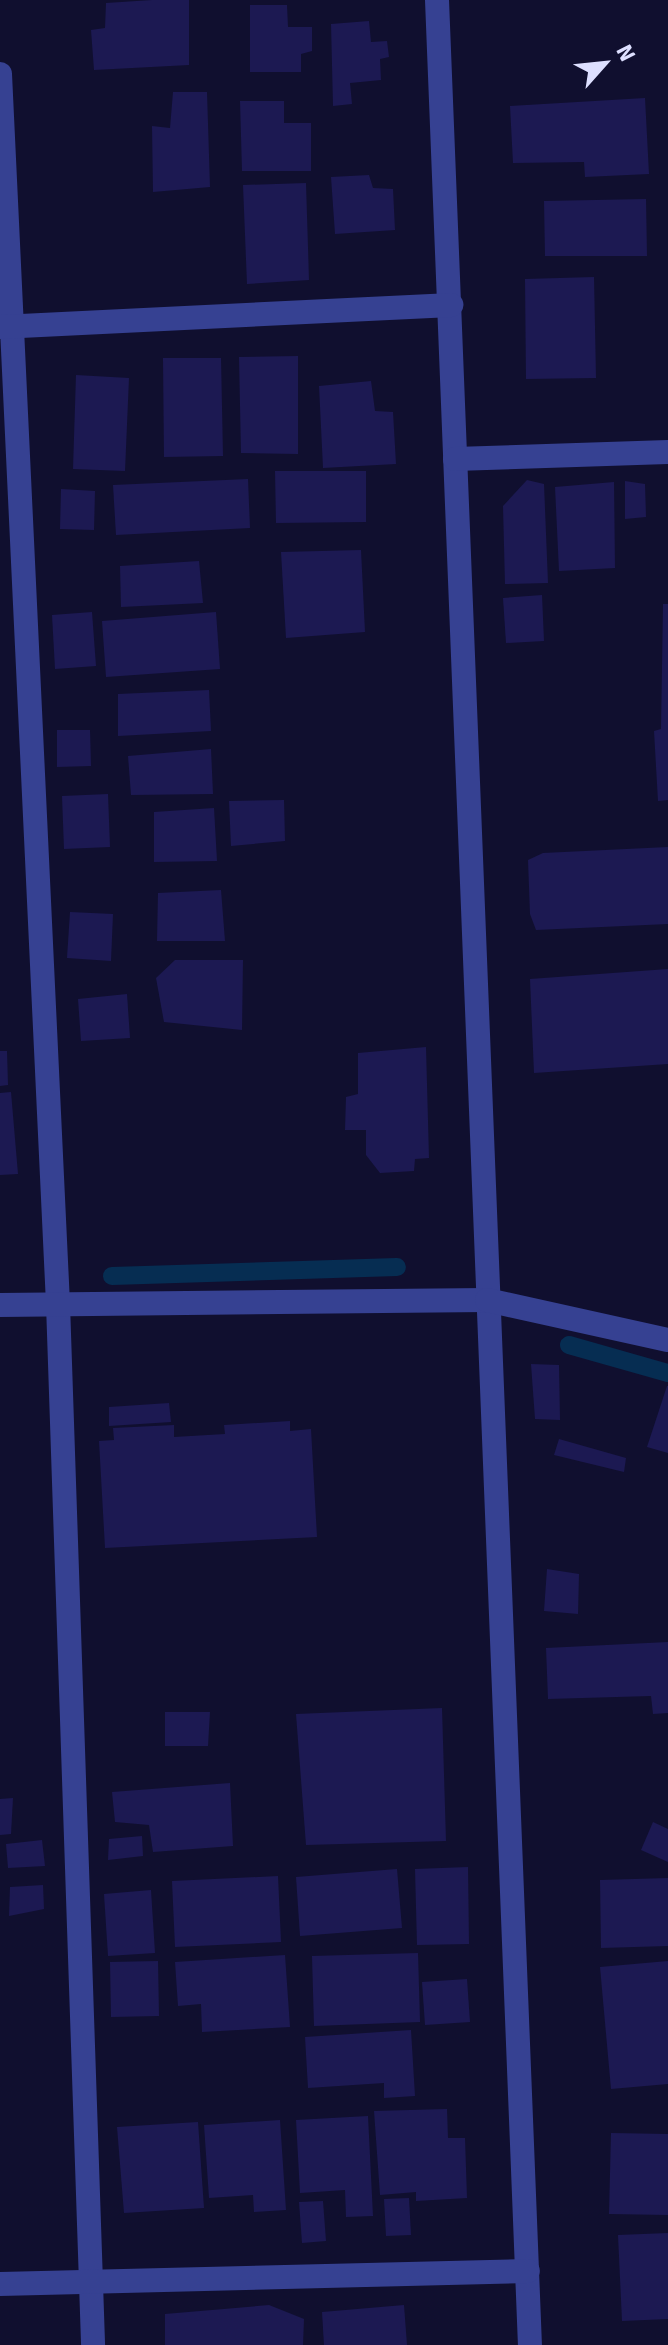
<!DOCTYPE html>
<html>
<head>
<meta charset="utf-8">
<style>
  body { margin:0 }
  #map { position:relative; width:668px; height:2345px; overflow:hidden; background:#100f2f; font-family:Signika,sans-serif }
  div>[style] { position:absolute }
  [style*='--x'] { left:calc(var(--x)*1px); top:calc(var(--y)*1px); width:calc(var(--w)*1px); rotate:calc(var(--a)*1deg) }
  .stream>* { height:18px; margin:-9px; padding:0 9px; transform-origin:9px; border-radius:9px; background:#062d52 }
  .building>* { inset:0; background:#1c1952 }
  .minor>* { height:24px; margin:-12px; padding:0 12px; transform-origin:12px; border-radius:12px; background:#364192 }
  span { translate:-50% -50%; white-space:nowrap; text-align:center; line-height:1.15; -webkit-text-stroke:6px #100f2f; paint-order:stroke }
  .north { position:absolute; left:564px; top:24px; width:80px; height:80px; -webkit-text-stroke:6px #100f2f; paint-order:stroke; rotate:63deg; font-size:22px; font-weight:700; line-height:32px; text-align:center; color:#dddfff }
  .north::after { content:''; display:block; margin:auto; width:28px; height:36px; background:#dddfff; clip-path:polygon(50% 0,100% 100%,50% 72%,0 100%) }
</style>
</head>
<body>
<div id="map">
  <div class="stream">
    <i style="--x:112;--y:1276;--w:285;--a:-1.8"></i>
    <i style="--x:569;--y:1345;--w:103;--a:15.8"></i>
  </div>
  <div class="building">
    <i style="clip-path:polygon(152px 0,189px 0,189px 65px,94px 70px,91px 30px,105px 28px,106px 3px)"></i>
    <i style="clip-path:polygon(250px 5px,287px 5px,288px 27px,312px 27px,312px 51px,301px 54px,301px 72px,250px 72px)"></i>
    <i style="clip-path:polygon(369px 21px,371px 42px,387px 41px,389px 57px,380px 59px,381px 80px,350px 83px,352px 104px,333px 106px,331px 24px)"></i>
    <i style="clip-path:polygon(173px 92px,207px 92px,210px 187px,153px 192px,152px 126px,170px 128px)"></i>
    <i style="clip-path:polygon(645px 98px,649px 174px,585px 177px,584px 162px,513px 163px,510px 106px)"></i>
    <i style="clip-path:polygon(240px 101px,284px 101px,284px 123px,311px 123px,311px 171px,242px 171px)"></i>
    <i style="clip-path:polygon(369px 175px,373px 188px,393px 189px,395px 230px,335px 234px,331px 177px)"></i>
    <i style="clip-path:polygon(306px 183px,309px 280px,247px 284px,243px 185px)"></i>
    <i style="clip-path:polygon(646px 199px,647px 256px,545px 256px,544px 201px)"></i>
    <i style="clip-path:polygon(594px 277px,596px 378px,526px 379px,525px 279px)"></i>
    <i style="clip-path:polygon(298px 356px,298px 454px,241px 453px,239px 357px)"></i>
    <i style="clip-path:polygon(163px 358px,221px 358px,223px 456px,164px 457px)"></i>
    <i style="clip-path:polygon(76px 375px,129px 378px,125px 471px,73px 469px)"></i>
    <i style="clip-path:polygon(371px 381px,375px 411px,393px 412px,396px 464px,323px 468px,319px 386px)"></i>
    <i style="clip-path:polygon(275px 471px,366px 471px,366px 522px,276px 523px)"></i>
    <i style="clip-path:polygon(248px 479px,250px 528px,116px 535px,113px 485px)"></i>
    <i style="clip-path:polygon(527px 480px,544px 484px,548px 583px,505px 584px,503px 506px)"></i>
    <i style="clip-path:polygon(625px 481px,645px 484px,646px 517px,625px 519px)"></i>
    <i style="clip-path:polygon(614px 482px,615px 568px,559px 571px,555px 487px)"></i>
    <i style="clip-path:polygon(61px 489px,95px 491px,94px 530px,60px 529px)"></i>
    <i style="clip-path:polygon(361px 550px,365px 632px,286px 638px,281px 552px)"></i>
    <i style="clip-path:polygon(199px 561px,203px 603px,121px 607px,120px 566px)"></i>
    <i style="clip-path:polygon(542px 595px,544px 641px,506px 643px,503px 598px)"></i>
    <i style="clip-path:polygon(663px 604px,668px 604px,668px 800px,658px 801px,654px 731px,661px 729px)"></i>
    <i style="clip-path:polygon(92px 612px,96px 666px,55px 669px,52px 615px)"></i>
    <i style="clip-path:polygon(216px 612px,220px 669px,106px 677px,102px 621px)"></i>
    <i style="clip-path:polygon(209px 690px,211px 731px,118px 736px,118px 694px)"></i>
    <i style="clip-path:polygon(57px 730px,90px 730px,91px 766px,57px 767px)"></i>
    <i style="clip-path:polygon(211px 749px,213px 794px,131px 795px,128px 756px)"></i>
    <i style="clip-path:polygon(108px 794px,110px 847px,64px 849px,62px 796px)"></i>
    <i style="clip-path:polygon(284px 800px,285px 841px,231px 846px,229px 801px)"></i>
    <i style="clip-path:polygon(214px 808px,217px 861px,154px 862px,154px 812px)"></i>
    <i style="clip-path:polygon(668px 847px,668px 924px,536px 930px,530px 914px,528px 860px,543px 853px)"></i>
    <i style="clip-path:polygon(221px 890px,225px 941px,157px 941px,158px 893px)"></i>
    <i style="clip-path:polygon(70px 912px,113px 914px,111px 961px,67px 958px)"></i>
    <i style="clip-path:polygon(175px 960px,243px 960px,242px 1030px,164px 1022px,156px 978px)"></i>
    <i style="clip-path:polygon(668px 969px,668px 1064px,534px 1073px,530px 979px)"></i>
    <i style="clip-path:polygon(127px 994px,130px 1038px,81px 1041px,78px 999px)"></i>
    <i style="clip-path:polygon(426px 1047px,429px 1158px,415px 1159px,414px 1171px,380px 1173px,366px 1155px,366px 1130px,345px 1130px,346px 1097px,358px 1094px,358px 1053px)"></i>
    <i style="clip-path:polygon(0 1051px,7px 1051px,8px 1085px,0 1086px)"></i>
    <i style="clip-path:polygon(11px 1092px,18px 1174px,0 1175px,0 1093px)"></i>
    <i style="clip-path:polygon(531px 1364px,559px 1365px,560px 1420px,535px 1419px)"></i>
    <i style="clip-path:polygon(667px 1386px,668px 1386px,668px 1453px,647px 1447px)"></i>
    <i style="clip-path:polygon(169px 1403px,171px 1422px,109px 1426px,109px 1407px)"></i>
    <i style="clip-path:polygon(290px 1421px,290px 1431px,311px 1429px,317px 1537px,105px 1548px,99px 1441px,114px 1440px,113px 1428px,174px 1425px,174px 1437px,225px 1434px,224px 1425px)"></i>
    <i style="clip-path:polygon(559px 1439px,626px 1458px,624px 1472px,554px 1455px)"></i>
    <i style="clip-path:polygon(547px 1569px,579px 1574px,578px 1614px,544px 1611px)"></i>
    <i style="clip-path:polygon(668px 1642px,668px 1713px,653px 1714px,651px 1696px,548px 1699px,546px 1648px)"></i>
    <i style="clip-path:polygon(442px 1708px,446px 1841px,306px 1845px,296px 1714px)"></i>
    <i style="clip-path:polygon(165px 1712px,210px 1712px,208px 1746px,165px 1746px)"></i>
    <i style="clip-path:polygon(230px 1783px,233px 1846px,153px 1852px,149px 1825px,115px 1822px,112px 1792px)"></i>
    <i style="clip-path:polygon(13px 1798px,11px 1834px,0 1835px,0 1799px)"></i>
    <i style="clip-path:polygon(653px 1822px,668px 1829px,668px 1862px,641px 1850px)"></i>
    <i style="clip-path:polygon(142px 1836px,143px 1856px,108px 1860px,109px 1839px)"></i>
    <i style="clip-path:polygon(42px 1840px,45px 1866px,8px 1868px,6px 1844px)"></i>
    <i style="clip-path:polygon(468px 1867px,469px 1944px,417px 1945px,415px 1869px)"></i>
    <i style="clip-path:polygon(397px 1869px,402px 1928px,300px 1936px,296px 1877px)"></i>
    <i style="clip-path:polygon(278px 1876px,281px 1942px,175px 1947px,172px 1881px)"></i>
    <i style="clip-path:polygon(668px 1878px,668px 1946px,601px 1948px,600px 1880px)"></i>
    <i style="clip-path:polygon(43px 1885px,44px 1909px,9px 1916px,10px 1887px)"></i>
    <i style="clip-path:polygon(151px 1890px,155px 1953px,108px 1956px,104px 1894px)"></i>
    <i style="clip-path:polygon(418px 1953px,420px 2022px,314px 2026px,312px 1956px)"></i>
    <i style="clip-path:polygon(285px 1955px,290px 2027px,202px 2032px,201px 2004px,178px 2006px,175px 1962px)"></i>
    <i style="clip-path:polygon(158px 1961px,159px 2016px,111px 2017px,110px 1962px)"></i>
    <i style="clip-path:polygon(668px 1961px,668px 2084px,611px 2089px,600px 1967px)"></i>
    <i style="clip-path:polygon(467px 1979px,470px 2022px,425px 2025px,422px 1982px)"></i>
    <i style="clip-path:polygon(411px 2030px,415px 2096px,384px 2098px,384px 2083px,308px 2088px,305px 2037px)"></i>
    <i style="clip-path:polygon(447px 2109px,448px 2138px,465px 2138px,467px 2198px,416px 2201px,416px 2192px,380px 2195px,374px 2111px)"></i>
    <i style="clip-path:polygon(368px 2116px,373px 2216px,346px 2217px,345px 2190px,300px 2193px,296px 2120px)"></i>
    <i style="clip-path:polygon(280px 2120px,286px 2210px,254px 2212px,253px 2195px,209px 2198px,204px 2125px)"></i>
    <i style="clip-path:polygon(198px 2122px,204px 2208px,124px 2213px,117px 2127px)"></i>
    <i style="clip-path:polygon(611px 2133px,668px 2134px,668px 2215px,609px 2214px)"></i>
    <i style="clip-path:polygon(409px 2198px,411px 2235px,386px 2236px,384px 2199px)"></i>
    <i style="clip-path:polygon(323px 2201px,326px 2241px,302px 2243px,299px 2202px)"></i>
    <i style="clip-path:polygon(668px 2233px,668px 2319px,622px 2321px,618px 2235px)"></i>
    <i style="clip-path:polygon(269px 2305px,304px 2319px,303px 2345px,165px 2345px,165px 2314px)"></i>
    <i style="clip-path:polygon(404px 2305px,407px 2345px,324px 2345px,322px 2312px)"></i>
  </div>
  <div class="minor">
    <i style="--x:437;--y:0;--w:2347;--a:87.73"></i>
    <i style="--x:0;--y:74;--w:1231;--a:87.3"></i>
    <i style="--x:58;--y:1304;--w:1042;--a:88.07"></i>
    <i style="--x:0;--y:327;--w:452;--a:-2.8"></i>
    <i style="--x:455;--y:459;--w:213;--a:-1.9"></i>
    <i style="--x:0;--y:1305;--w:487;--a:-0.6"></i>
    <i style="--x:487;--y:1300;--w:185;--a:12.5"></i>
    <i style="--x:0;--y:2284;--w:528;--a:-1.41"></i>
  </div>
  <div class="north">N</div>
</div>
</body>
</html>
